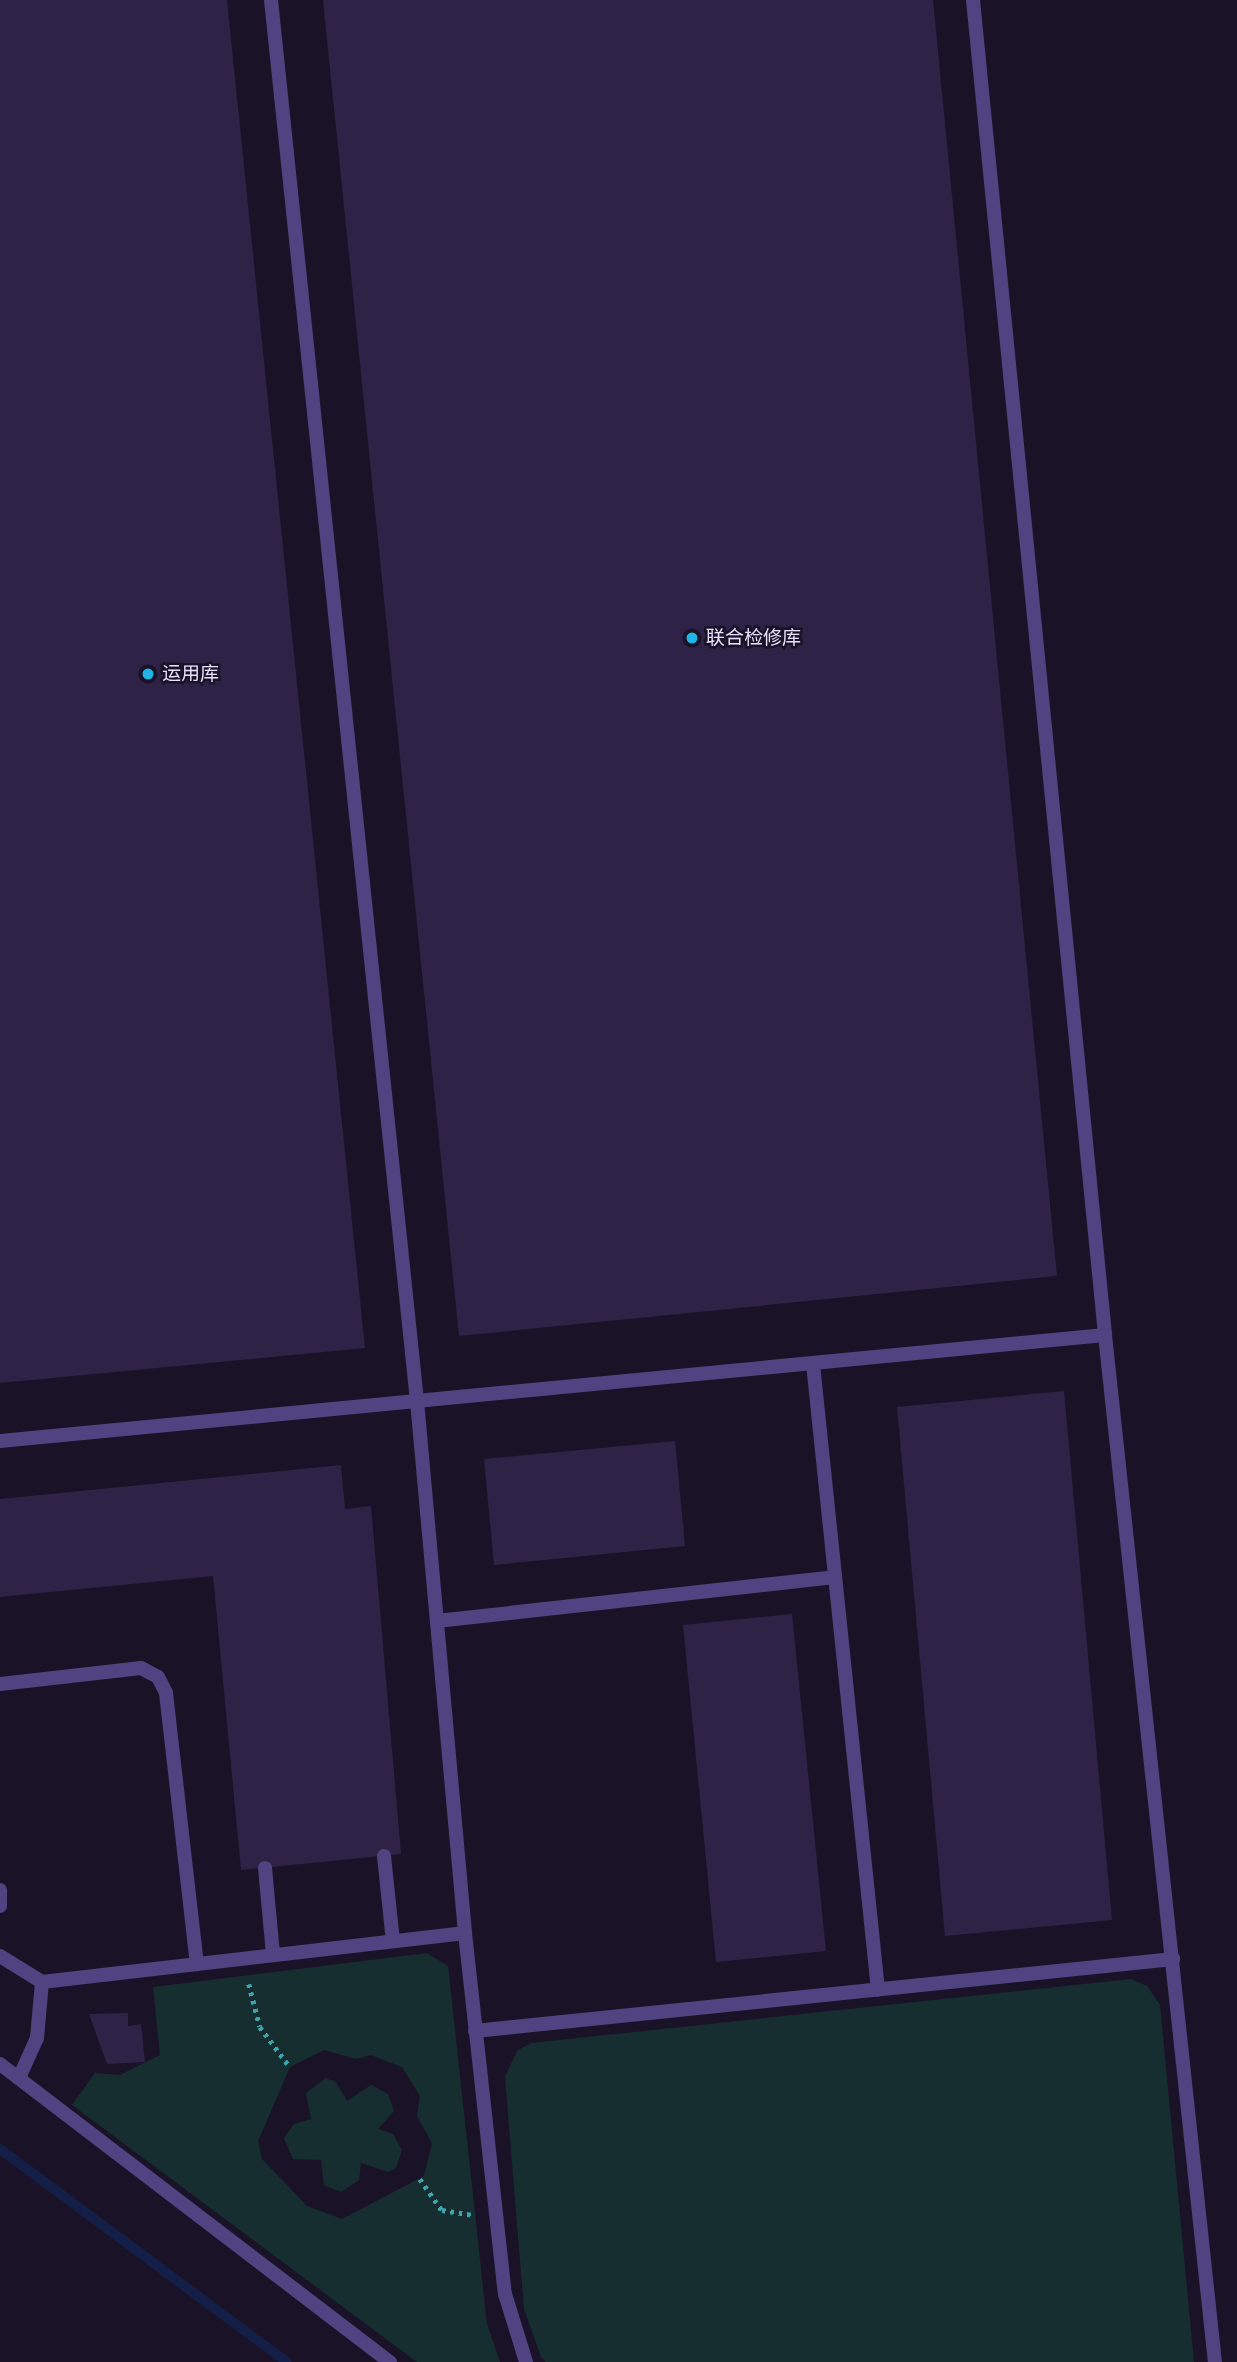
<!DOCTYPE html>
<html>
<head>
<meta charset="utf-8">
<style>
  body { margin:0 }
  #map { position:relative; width:1237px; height:2362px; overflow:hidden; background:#1a1328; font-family:"Noto Sans","Noto Sans SC",sans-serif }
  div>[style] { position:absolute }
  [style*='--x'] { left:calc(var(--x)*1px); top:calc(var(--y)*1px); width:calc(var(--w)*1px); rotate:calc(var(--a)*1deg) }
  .green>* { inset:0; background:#172e31 }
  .stream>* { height:10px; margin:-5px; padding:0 5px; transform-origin:5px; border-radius:5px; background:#131f46 }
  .building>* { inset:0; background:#2e2246 }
  .path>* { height:4.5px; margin-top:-2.25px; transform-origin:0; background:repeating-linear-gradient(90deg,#3fa4ae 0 3.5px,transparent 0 8.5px) }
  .service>* { height:14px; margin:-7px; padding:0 7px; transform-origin:7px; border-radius:7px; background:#4f4481 }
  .minor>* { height:14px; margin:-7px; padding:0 7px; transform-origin:7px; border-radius:7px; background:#4f4481 }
  .dots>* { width:19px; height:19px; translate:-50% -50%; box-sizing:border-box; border:4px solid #1a1328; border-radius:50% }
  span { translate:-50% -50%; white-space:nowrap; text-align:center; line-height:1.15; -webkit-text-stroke:5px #1a1328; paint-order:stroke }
  .poi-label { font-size:19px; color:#e6defb }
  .left { translate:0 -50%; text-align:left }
</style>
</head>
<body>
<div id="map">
  <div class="green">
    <i style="clip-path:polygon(evenodd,427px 1953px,448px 1966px,487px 2324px,500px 2362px,417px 2362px,72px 2105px,95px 2073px,120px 2075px,160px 2055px,153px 1987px,427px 1953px,324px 2050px,356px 2059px,371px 2055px,402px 2067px,420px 2096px,417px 2116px,432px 2143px,424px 2176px,342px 2219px,307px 2206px,262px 2159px,258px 2141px,290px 2067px,324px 2050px)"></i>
    <i style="clip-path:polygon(1131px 1979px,1147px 1986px,1160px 2005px,1194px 2362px,546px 2362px,541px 2357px,524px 2309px,505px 2077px,517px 2051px,531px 2043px)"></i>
    <i style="clip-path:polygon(326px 2078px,336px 2082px,347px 2101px,371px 2085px,388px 2094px,394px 2111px,378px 2129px,393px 2134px,402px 2150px,396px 2168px,388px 2172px,361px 2163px,359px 2180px,341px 2192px,324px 2185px,321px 2160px,293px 2159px,284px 2138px,294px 2124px,311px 2119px,306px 2093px)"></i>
  </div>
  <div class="stream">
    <i style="--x:0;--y:2149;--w:357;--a:36.6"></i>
  </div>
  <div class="building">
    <i style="clip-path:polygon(0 0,227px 0,365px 1348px,0 1383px)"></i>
    <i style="clip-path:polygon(323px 0,933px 0,1057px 1276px,459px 1336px)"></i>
    <i style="clip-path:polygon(1064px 1391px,1112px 1920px,945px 1936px,897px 1407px)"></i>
    <i style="clip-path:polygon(675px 1441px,685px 1546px,494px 1565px,484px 1459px)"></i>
    <i style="clip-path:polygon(341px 1465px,345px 1509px,371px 1506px,401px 1854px,241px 1870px,213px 1576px,0 1597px,0 1499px)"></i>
    <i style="clip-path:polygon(792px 1614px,826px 1951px,716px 1962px,683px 1625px)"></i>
    <i style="clip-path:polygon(128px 2013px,128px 2026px,141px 2024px,145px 2062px,107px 2064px,89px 2014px)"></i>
  </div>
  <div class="path">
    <i style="--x:249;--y:1984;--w:44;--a:75.7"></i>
    <i style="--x:260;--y:2027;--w:50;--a:53.1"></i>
    <i style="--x:420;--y:2179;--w:38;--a:55"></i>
    <i style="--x:442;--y:2210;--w:31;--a:9"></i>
  </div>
  <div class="service">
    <i style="--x:271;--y:0;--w:1409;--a:84.05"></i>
    <i style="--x:417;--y:1401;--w:534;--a:84.84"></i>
    <i style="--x:465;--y:1933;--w:363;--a:83.7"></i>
    <i style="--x:505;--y:2294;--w:71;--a:72.8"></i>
    <i style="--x:973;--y:0;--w:1342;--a:84.35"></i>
    <i style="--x:1105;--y:1335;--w:1033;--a:83.89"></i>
    <i style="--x:813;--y:1364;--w:629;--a:84.07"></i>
    <i style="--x:0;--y:1441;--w:1110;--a:-5.48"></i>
    <i style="--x:437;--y:1621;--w:400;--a:-6.3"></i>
    <i style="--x:0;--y:1684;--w:142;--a:-6.5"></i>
    <i style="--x:141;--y:1668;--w:19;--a:28"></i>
    <i style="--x:158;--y:1677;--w:18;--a:63"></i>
    <i style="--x:166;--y:1693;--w:273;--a:83.5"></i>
    <i style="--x:384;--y:1856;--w:85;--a:84"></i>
    <i style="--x:265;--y:1868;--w:87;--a:84.7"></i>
    <i style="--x:0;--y:1890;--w:16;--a:90"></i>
    <i style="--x:0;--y:1956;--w:49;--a:31.8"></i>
    <i style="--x:42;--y:1982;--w:426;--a:-6.6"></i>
    <i style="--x:475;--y:2031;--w:702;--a:-5.89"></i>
    <i style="--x:19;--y:2078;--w:44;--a:-65.8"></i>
    <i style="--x:37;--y:2038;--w:56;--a:-84.9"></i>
  </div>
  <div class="minor">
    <i style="--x:0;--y:2064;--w:491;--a:37.4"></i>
  </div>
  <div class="dots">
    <i style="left:692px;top:638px;background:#21b4e4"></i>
    <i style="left:148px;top:674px;background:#21b4e4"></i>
  </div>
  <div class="poi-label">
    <span class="left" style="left:706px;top:638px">联合检修库</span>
    <span class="left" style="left:162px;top:674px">运用库</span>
  </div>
</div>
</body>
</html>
